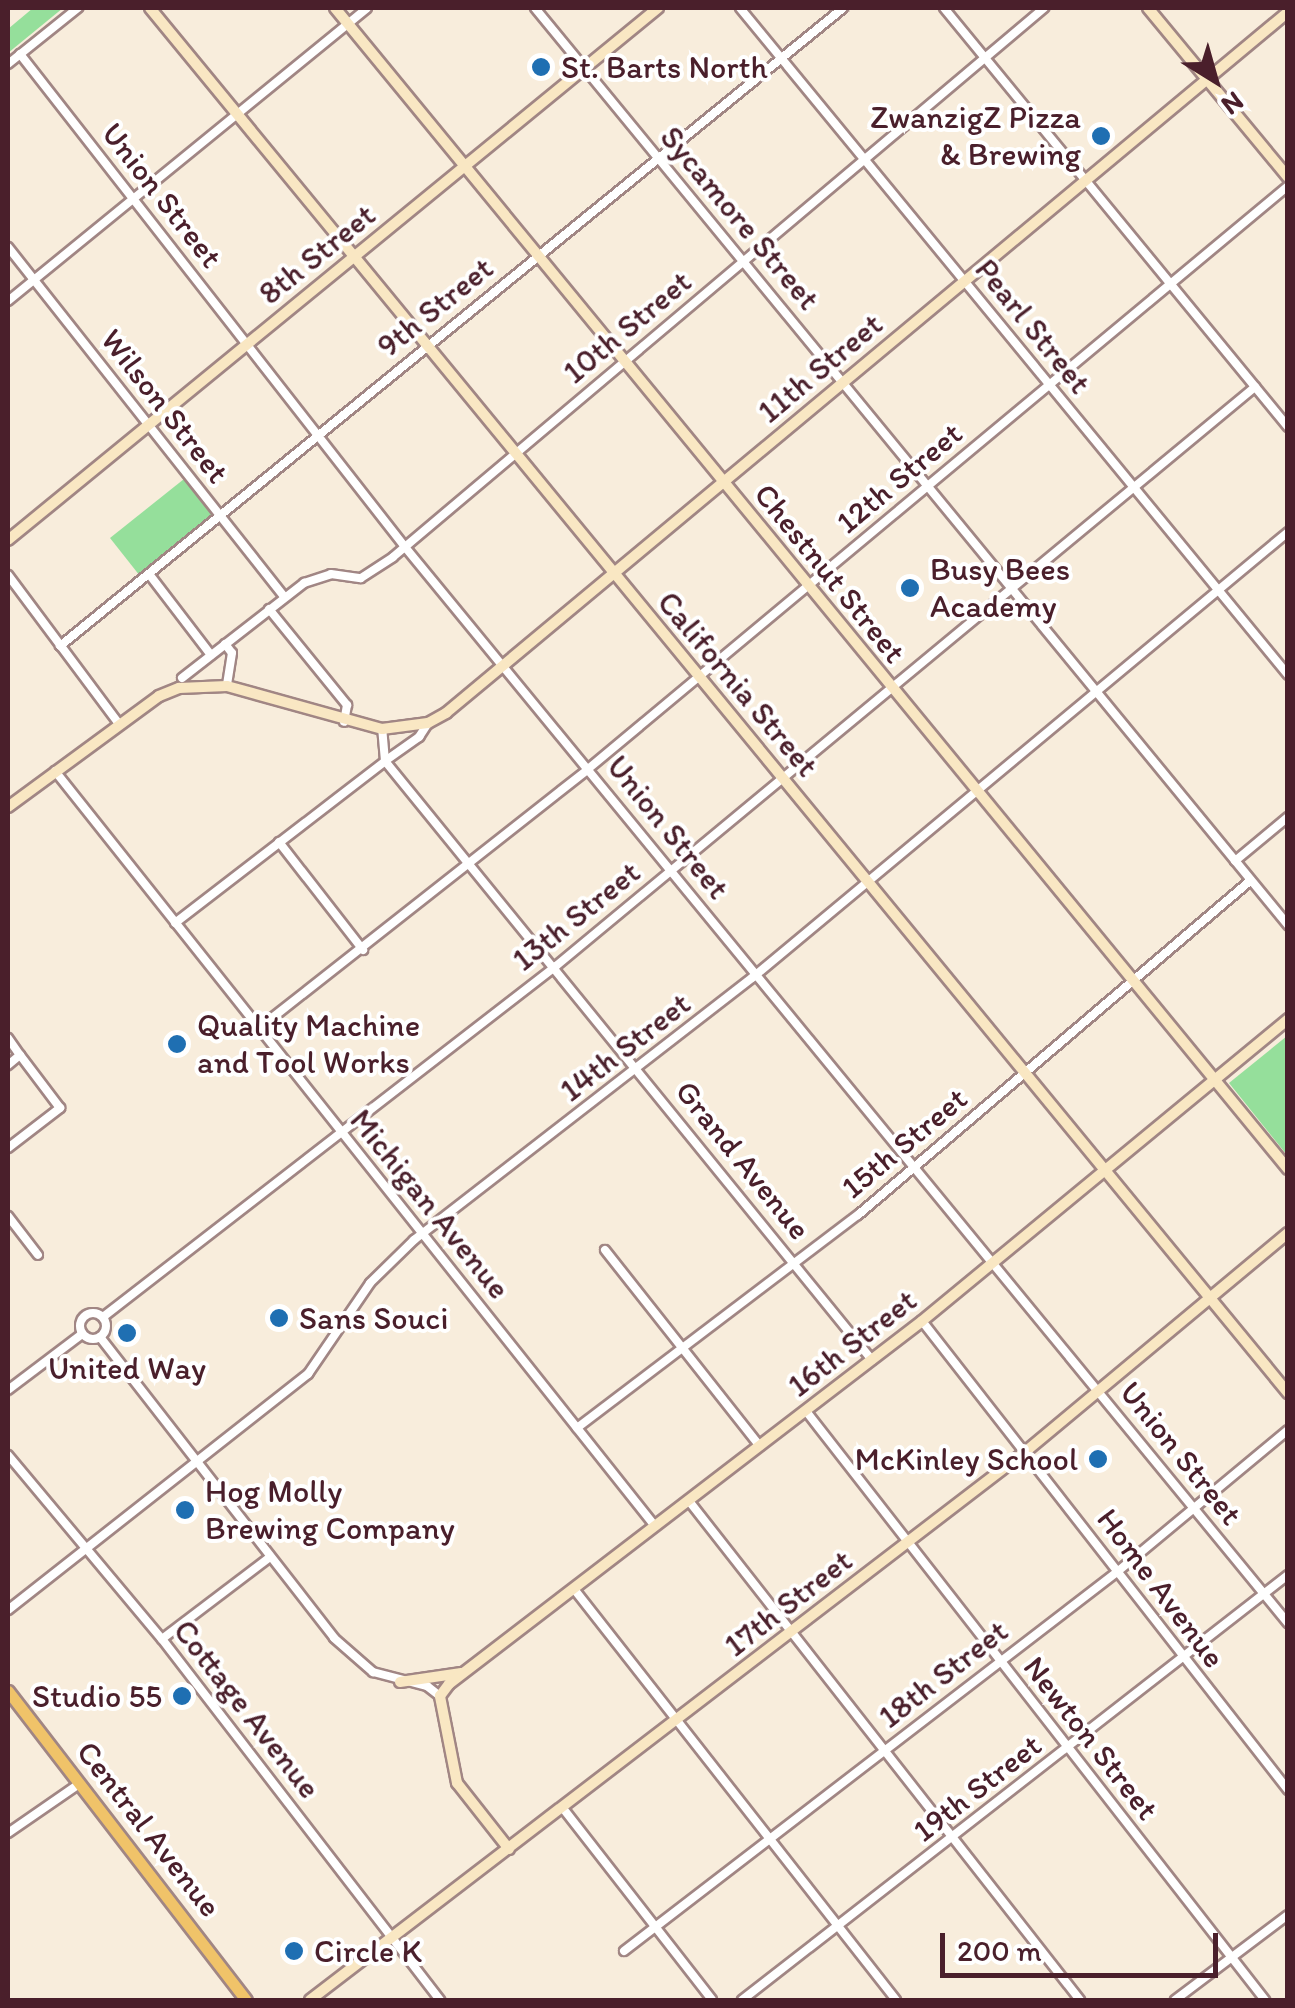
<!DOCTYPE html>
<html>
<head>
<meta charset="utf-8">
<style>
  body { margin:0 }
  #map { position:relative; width:1295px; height:2008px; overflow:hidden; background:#f8eddc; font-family:Itim,sans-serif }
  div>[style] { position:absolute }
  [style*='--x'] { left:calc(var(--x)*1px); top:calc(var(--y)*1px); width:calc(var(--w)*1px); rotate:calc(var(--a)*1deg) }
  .green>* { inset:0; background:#95df9b }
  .roads { filter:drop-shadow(2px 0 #a18684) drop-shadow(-2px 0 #a18684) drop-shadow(0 2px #a18684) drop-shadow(0 -2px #a18684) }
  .street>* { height:8px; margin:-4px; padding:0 4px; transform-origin:4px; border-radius:4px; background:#fff }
  .street>.ring { margin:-4px; padding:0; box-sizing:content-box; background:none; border:8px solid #fff; border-radius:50% }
  .secondary>* { height:10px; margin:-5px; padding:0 5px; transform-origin:5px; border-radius:5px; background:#f9e7c3 }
  .primary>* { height:11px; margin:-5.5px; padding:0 5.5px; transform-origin:5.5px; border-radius:5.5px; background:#f0c369 }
  .dots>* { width:28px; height:28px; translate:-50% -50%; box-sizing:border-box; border:5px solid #fff; border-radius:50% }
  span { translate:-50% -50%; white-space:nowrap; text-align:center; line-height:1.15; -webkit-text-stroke:8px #fff; paint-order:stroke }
  .poi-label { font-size:32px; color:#4a1f2b }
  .left { translate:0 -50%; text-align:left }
  .right { translate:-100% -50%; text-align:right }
  .street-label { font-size:32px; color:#4a1f2b }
  .frame { position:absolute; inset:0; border:10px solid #4a1f2b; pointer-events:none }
  .north { position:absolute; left:1165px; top:30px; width:100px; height:100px; -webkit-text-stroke:8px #fff; paint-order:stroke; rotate:143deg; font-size:28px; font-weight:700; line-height:40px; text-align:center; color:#4a1f2b }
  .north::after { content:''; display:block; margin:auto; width:35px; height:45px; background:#4a1f2b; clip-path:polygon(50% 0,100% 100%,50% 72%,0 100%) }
  .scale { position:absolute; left:940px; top:1933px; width:278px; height:45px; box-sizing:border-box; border:5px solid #4a1f2b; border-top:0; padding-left:12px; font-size:30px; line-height:35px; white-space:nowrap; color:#4a1f2b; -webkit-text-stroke:8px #fff; paint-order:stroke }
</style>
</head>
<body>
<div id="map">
  <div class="green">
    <i style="clip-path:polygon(33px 8px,63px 8px,8px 53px,8px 29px)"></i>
    <i style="clip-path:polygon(184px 479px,214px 516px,140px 576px,110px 538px)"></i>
    <i style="clip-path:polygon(1287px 1036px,1287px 1155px,1229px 1083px)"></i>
  </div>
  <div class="roads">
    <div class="street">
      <i style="--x:535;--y:8;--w:1187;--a:50.61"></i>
      <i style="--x:740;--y:8;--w:863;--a:50.59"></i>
      <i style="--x:944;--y:8;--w:542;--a:50.61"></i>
      <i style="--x:20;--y:54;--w:626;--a:52.01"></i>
      <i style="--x:405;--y:547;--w:1392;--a:50.63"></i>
      <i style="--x:8;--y:64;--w:90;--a:-38.7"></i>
      <i style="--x:8;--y:247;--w:446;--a:51.7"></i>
      <i style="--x:8;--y:301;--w:463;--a:-39.2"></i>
      <i style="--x:149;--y:574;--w:102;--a:52.6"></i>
      <i style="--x:8;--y:575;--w:186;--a:53.3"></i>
      <i style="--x:269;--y:609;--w:124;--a:50.9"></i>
      <i style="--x:347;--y:705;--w:17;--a:100"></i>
      <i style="--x:225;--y:644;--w:11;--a:52"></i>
      <i style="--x:232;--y:653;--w:33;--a:99"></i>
      <i style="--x:60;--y:646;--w:1010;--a:-39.17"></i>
      <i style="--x:182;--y:678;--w:155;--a:-37.9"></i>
      <i style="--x:304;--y:583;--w:28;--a:-18"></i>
      <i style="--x:331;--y:574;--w:30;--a:8"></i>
      <i style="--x:361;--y:578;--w:38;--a:-33"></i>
      <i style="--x:393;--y:557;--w:852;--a:-40.14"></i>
      <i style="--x:385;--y:761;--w:772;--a:50.89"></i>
      <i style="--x:385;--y:761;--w:42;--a:-35.2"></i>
      <i style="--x:419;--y:737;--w:17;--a:-57"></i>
      <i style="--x:55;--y:771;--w:964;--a:51.53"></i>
      <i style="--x:279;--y:842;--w:137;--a:52.1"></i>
      <i style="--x:1235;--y:861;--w:69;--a:-39.7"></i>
      <i style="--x:175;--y:923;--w:265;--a:-37.6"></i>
      <i style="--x:385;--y:761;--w:32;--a:-95"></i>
      <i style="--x:258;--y:1029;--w:420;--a:-38.2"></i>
      <i style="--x:588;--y:769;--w:911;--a:-39.79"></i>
      <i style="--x:8;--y:1038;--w:21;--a:55"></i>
      <i style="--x:20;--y:1055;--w:16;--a:140"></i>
      <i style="--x:8;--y:1148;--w:66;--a:-37.6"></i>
      <i style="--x:60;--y:1108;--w:66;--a:-127"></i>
      <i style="--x:8;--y:1216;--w:49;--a:52.4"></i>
      <i style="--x:605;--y:1250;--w:250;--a:51.7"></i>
      <i class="ring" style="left:80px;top:1313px;width:18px;height:18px"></i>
      <i style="--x:103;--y:1317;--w:573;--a:-37.77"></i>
      <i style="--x:556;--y:966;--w:908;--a:-39.64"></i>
      <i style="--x:922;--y:1321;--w:595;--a:52.03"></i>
      <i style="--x:100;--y:1337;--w:381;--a:52.1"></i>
      <i style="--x:334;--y:1638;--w:52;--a:41.1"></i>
      <i style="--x:373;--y:1672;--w:56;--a:14.5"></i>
      <i style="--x:427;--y:1686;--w:16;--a:38"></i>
      <i style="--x:8;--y:1390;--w:93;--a:-37.1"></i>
      <i style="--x:806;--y:1411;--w:747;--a:52.07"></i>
      <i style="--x:577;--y:1428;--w:353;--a:-37.2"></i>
      <i style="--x:858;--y:1215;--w:516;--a:-40.44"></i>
      <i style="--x:8;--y:1455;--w:240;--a:50.1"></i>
      <i style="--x:162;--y:1639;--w:456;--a:52.4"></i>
      <i style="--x:689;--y:1501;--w:634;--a:51.92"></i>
      <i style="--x:574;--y:1589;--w:522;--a:51.92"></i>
      <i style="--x:8;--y:1610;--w:382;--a:-38.2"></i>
      <i style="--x:308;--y:1374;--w:110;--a:-55.7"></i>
      <i style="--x:370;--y:1283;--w:62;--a:-44.3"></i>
      <i style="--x:414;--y:1240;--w:428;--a:-37.8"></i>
      <i style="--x:752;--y:978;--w:697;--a:-39.76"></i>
      <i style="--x:162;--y:1639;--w:136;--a:-37.2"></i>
      <i style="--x:562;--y:1807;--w:244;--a:52.1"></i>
      <i style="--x:8;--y:1833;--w:86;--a:-34.6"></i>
      <i style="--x:624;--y:1951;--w:622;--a:-37.55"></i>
      <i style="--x:1117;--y:1572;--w:222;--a:-39.7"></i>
      <i style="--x:742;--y:2000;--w:692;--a:-37.9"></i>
      <i style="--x:1175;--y:2000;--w:141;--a:-37"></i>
    </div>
    <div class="secondary">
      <i style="--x:150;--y:8;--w:1793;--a:50.59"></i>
      <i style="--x:335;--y:8;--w:1502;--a:50.62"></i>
      <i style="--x:1148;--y:8;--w:219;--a:50.4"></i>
      <i style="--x:8;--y:540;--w:840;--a:-39.3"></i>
      <i style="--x:8;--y:807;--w:187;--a:-36.3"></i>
      <i style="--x:159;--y:696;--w:22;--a:-22"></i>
      <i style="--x:179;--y:688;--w:48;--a:-2.4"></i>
      <i style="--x:227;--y:686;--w:161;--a:15.5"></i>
      <i style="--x:382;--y:729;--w:46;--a:-7.4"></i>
      <i style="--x:428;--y:723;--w:21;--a:-29"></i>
      <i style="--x:446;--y:713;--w:1096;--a:-39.78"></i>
      <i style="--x:400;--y:1682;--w:62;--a:-8.4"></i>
      <i style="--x:509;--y:1849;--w:84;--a:-128.2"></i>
      <i style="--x:457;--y:1783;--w:89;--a:-101.1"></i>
      <i style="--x:440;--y:1696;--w:15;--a:-53"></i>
      <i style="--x:449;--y:1684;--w:596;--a:-37.5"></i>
      <i style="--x:922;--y:1321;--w:475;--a:-39.5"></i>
      <i style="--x:310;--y:2000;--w:901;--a:-37.47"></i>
      <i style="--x:1025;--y:1452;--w:342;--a:-39.8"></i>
    </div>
    <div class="primary">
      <i style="--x:8;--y:1691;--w:390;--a:52.4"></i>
    </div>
  </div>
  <div class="dots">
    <i style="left:541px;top:67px;background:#1f6fb2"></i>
    <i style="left:1101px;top:136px;background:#1f6fb2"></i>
    <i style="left:910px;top:588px;background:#1f6fb2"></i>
    <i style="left:177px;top:1044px;background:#1f6fb2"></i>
    <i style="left:279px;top:1318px;background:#1f6fb2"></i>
    <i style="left:127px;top:1333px;background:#1f6fb2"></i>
    <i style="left:1098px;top:1459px;background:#1f6fb2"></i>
    <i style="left:185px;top:1510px;background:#1f6fb2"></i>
    <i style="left:182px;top:1696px;background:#1f6fb2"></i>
    <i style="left:294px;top:1951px;background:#1f6fb2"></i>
  </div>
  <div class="poi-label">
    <span class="left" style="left:561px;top:67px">St. Barts North</span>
    <span class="right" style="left:1081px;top:136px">ZwanzigZ Pizza<br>&amp; Brewing</span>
    <span class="left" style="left:930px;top:588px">Busy Bees<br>Academy</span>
    <span class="left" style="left:197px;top:1044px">Quality Machine<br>and Tool Works</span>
    <span class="left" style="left:299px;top:1318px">Sans Souci</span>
    <span style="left:127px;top:1368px">United Way</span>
    <span class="right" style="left:1078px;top:1459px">McKinley School</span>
    <span class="left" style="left:205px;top:1510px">Hog Molly<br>Brewing Company</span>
    <span class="right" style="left:162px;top:1696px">Studio 55</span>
    <span class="left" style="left:314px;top:1951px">Circle K</span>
  </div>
  <div class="street-label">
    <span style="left:162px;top:195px;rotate:52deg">Union Street</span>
    <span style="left:740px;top:218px;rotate:50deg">Sycamore Street</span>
    <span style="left:317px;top:254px;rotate:-39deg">8th Street</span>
    <span style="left:435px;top:307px;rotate:-39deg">9th Street</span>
    <span style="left:1033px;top:326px;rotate:51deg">Pearl Street</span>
    <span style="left:627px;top:327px;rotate:-40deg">10th Street</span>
    <span style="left:820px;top:368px;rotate:-40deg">11th Street</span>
    <span style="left:165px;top:406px;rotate:52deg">Wilson Street</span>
    <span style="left:899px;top:478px;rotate:-40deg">12th Street</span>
    <span style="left:830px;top:573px;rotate:51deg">Chestnut Street</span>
    <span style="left:738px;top:684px;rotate:50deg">California Street</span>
    <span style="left:668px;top:827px;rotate:51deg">Union Street</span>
    <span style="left:576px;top:916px;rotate:-39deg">13th Street</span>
    <span style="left:625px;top:1047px;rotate:-38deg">14th Street</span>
    <span style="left:904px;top:1143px;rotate:-40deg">15th Street</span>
    <span style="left:743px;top:1160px;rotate:51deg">Grand Avenue</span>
    <span style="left:430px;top:1204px;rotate:51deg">Michigan Avenue</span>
    <span style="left:852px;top:1343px;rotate:-38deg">16th Street</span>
    <span style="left:1181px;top:1453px;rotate:51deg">Union Street</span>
    <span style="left:1161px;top:1588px;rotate:53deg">Home Avenue</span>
    <span style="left:788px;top:1603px;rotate:-38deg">17th Street</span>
    <span style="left:943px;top:1674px;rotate:-38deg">18th Street</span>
    <span style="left:247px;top:1709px;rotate:52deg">Cottage Avenue</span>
    <span style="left:1091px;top:1738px;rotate:52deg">Newton Street</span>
    <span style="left:977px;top:1788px;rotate:-38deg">19th Street</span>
    <span style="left:149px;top:1829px;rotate:52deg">Central Avenue</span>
  </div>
  <div class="frame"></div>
  <div class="north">N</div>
  <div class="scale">200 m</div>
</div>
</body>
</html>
